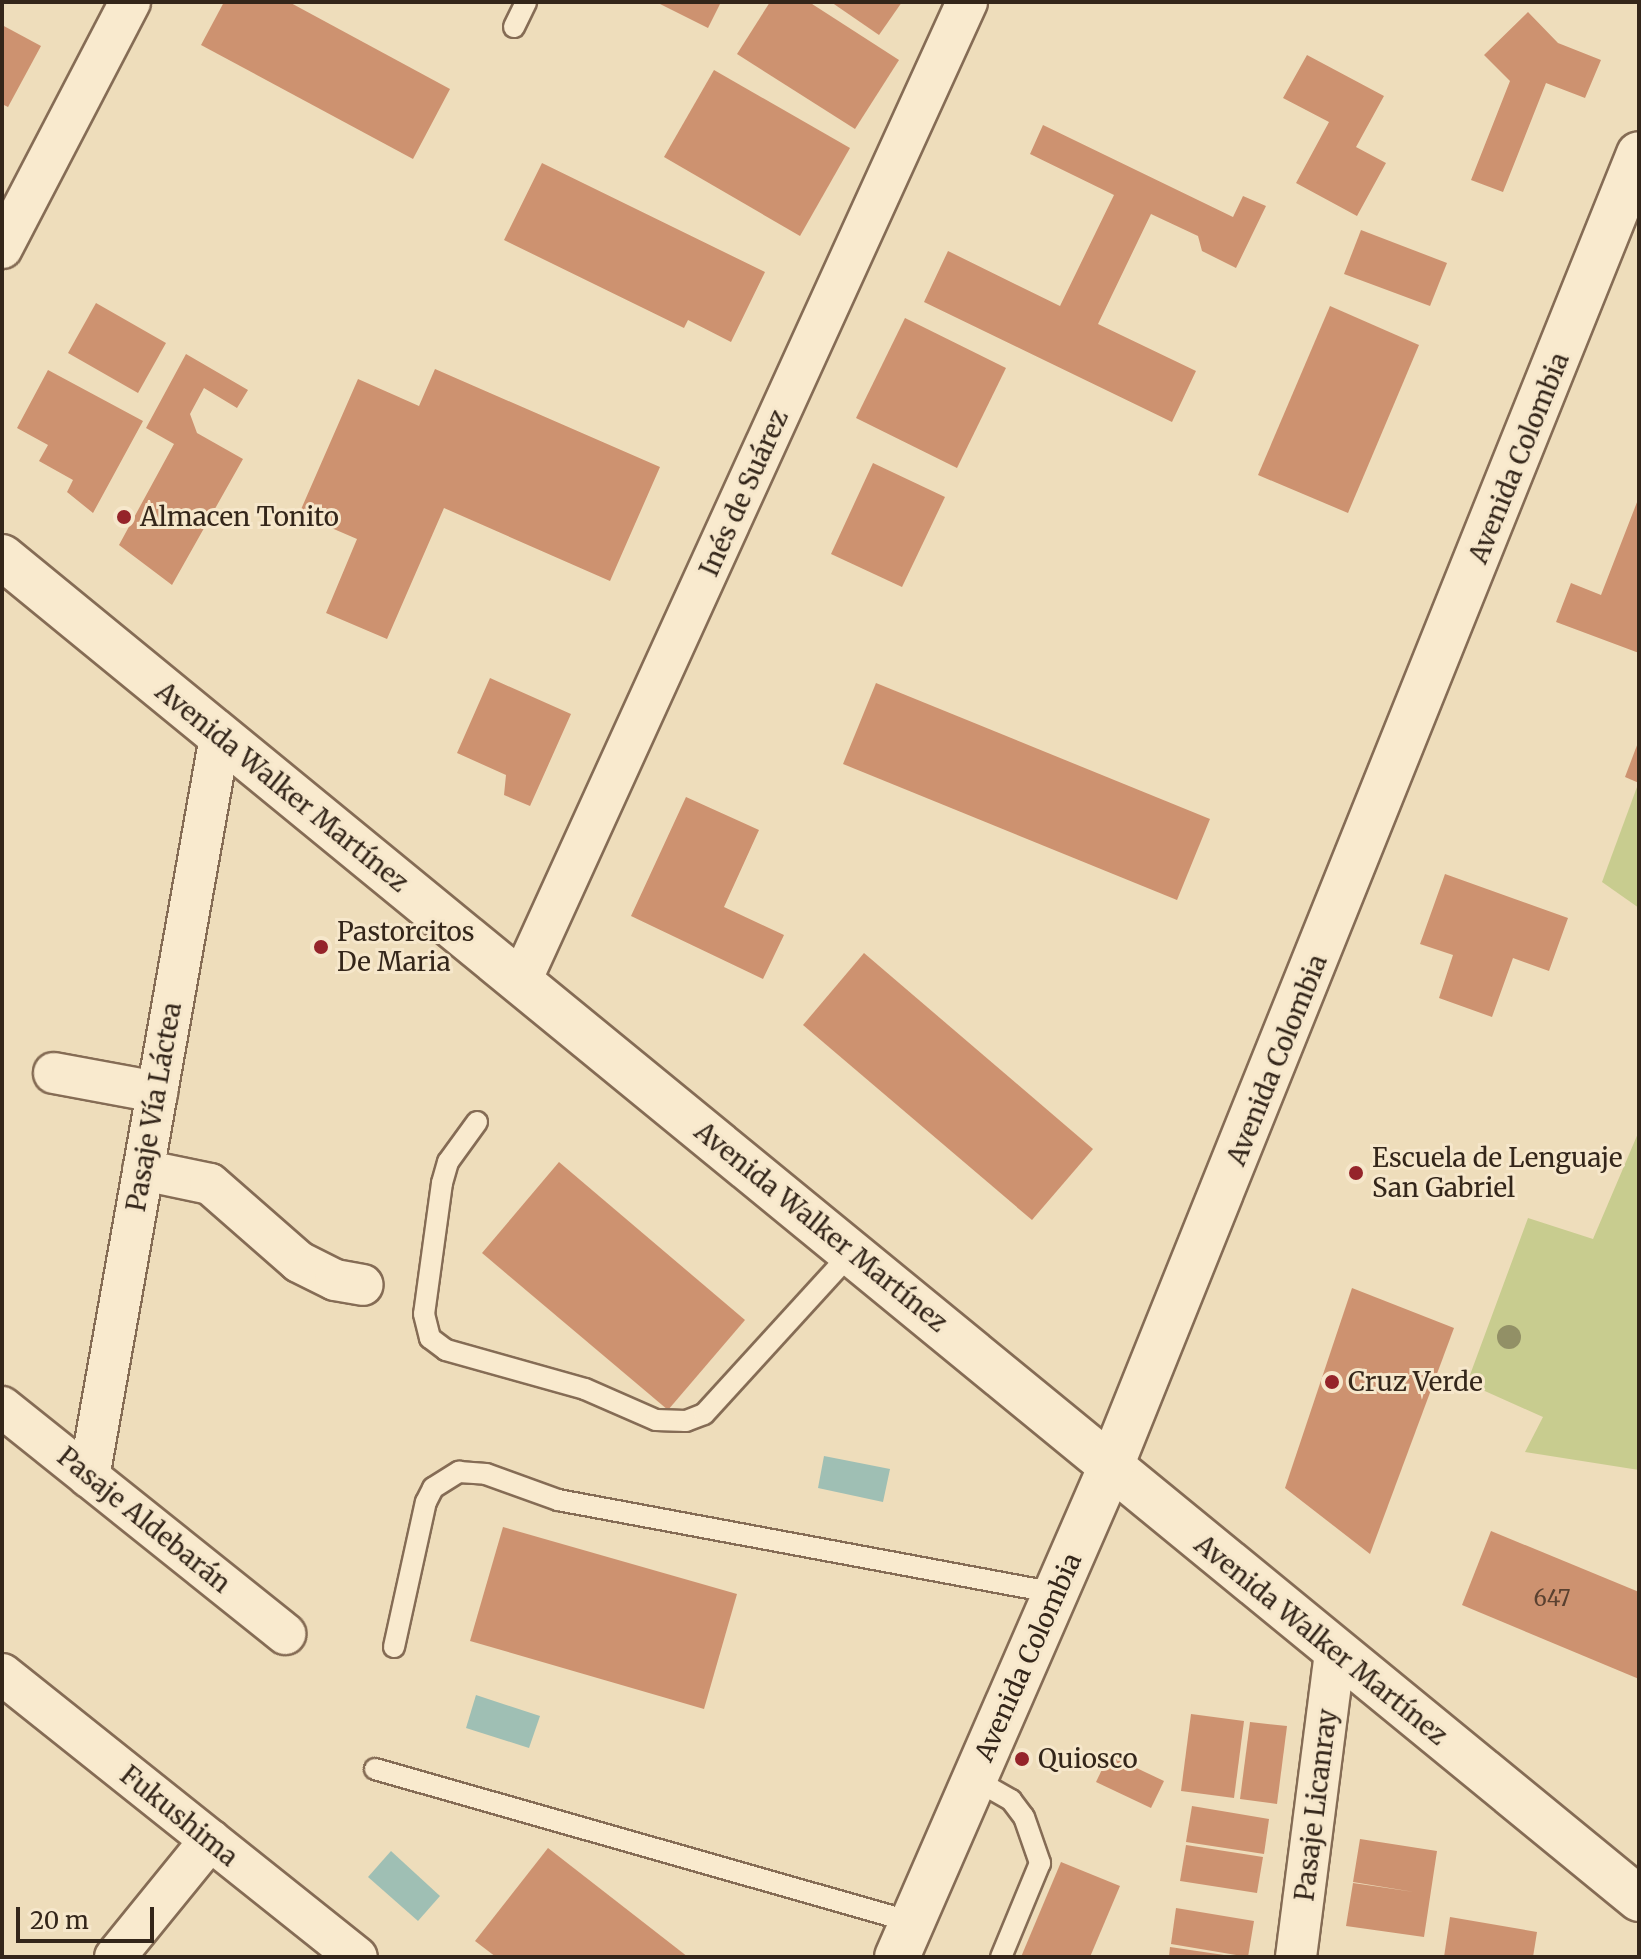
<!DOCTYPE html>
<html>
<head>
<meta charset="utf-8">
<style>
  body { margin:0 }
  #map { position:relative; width:1641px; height:1959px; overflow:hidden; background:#edb; font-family:Merriweather,serif }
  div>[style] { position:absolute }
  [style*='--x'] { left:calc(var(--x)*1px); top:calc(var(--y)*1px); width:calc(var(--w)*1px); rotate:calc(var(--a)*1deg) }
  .green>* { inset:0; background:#c8cc8f }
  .water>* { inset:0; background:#9fbfb4 }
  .building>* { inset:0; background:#cd9270 }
  .roads { filter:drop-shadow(2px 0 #856c55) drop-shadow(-2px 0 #856c55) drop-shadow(0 2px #856c55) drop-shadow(0 -2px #856c55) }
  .service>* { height:20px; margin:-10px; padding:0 10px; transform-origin:10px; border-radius:10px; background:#f9eace }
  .minor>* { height:40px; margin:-20px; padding:0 20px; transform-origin:20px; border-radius:20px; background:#f9eace }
  .secondary>* { height:44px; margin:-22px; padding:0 22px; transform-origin:22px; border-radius:22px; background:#f9eace }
  .trees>* { width:24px; height:24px; margin:-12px; border-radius:50%; background:#929066 }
  .dots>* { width:22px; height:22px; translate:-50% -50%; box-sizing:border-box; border:4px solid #f6e7cb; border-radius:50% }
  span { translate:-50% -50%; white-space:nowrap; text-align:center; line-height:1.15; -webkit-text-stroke:6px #f6e7cb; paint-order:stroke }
  .number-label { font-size:22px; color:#5a4130 }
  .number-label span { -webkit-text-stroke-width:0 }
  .street-label { font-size:26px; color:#34261a }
  .poi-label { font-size:26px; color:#34261a }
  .left { translate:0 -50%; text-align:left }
  .frame { position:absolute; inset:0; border:4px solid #34261a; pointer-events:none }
  .scale { position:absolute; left:16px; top:1907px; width:138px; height:36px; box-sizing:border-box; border:4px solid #34261a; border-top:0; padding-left:10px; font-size:24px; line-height:28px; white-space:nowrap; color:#34261a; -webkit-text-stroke:6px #f6e7cb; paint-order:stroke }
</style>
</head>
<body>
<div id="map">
  <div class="green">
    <i style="clip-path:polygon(1637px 787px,1639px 787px,1639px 908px,1602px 882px)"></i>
    <i style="clip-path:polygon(1639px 1131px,1639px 1470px,1525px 1452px,1543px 1417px,1467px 1383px,1528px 1218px,1593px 1239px)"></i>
  </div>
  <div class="water">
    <i style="clip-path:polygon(824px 1456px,890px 1469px,883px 1502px,818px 1488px)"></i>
    <i style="clip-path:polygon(476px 1695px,540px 1716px,529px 1748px,466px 1728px)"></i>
    <i style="clip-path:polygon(391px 1851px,440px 1896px,418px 1921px,368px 1877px)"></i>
  </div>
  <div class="building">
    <i style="clip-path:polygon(224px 2px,289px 2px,450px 89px,413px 159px,201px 45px)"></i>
    <i style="clip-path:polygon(656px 2px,721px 2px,708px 28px)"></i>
    <i style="clip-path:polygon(770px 2px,809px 2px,899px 60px,855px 129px,737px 54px)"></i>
    <i style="clip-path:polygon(831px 2px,902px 2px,879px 35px)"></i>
    <i style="clip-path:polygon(1528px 12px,1558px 43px,1601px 60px,1585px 98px,1546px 83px,1503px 192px,1471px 180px,1510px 81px,1484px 55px)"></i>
    <i style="clip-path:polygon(2px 25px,41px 46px,8px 107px,2px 104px)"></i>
    <i style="clip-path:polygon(1307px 55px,1384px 96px,1356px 147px,1386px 163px,1357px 216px,1296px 183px,1329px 122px,1283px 98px)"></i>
    <i style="clip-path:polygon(714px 70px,850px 148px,800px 236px,664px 157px)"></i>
    <i style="clip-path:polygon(1043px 125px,1233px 217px,1243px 196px,1266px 206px,1236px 268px,1202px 251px,1198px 236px,1151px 214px,1098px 324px,1196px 371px,1172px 422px,924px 302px,948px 251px,1060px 306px,1114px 195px,1030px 154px)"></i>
    <i style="clip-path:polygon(542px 163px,765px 272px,731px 342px,688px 320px,684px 328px,504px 240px)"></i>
    <i style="clip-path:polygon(1361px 230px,1447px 263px,1430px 306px,1344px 274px)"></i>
    <i style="clip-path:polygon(96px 303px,166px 343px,138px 393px,68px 353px)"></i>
    <i style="clip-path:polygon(1330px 306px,1419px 345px,1348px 513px,1258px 475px)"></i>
    <i style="clip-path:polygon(905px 318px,1006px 368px,957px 468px,856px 418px)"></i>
    <i style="clip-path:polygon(186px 354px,248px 390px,237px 408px,204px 388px,190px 414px,197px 433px,243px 459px,172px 585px,119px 545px,174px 444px,146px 428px)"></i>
    <i style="clip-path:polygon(435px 369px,660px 467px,610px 581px,444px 508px,387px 639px,326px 613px,357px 539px,299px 514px,358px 379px,419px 406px)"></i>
    <i style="clip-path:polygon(48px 370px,143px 421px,93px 513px,67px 492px,73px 480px,39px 461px,48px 445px,17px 428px)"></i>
    <i style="clip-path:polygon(873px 463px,945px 497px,902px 587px,831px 554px)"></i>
    <i style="clip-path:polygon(1639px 497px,1639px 653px,1556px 622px,1571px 583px,1601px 595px)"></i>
    <i style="clip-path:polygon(490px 678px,571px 714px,530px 806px,504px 795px,506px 775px,457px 753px)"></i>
    <i style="clip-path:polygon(876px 683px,1210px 819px,1177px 900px,843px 764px)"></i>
    <i style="clip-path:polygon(1639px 740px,1639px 783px,1625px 777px)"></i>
    <i style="clip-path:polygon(686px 797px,759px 830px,724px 907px,784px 935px,763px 979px,631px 916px)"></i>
    <i style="clip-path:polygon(1445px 874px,1568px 918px,1549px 971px,1513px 958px,1492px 1017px,1439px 998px,1453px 955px,1420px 944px)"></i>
    <i style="clip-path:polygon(864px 953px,1093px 1149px,1032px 1220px,803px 1025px)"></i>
    <i style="clip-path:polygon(559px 1162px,745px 1320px,668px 1410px,482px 1253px)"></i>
    <i style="clip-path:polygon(1352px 1288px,1454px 1328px,1370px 1554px,1285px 1488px)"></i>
    <i style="clip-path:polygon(503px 1527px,737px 1594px,704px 1709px,470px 1641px)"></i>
    <i style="clip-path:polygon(1491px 1531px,1639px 1592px,1639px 1679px,1462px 1605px)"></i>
    <i style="clip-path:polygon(1191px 1714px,1244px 1721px,1234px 1798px,1181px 1791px)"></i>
    <i style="clip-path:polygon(1250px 1722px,1287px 1726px,1277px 1804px,1240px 1799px)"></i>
    <i style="clip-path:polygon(1109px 1755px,1164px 1781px,1151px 1808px,1096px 1782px)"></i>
    <i style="clip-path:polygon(1192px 1806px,1269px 1819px,1264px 1854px,1186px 1842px)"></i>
    <i style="clip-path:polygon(1360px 1839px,1437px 1851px,1424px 1937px,1346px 1926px,1353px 1883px,1414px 1892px,1353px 1882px)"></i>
    <i style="clip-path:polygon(1186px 1845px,1263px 1857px,1257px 1893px,1180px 1881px)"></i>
    <i style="clip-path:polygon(548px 1848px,688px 1957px,496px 1957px,475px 1941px)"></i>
    <i style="clip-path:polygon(1061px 1862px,1120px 1886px,1090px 1957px,1021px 1957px)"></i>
    <i style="clip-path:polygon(1176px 1908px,1254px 1921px,1248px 1957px,1171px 1944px)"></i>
    <i style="clip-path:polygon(1450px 1917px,1537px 1932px,1533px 1957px,1444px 1957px)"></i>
    <i style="clip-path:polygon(1170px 1947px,1224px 1955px,1224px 1957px,1169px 1957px)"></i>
  </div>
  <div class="roads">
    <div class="service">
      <i style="--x:514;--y:27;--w:28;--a:-64"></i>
      <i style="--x:477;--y:1122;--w:49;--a:125.9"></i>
      <i style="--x:448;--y:1162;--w:22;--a:106"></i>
      <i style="--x:442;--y:1183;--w:132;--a:97.8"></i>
      <i style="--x:424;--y:1314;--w:25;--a:76"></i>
      <i style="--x:430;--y:1338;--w:20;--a:37"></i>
      <i style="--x:446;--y:1350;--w:144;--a:15.7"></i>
      <i style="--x:585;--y:1389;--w:77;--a:23.6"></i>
      <i style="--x:656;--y:1420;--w:30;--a:2"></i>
      <i style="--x:686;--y:1421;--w:19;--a:-21"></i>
      <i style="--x:704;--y:1414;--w:221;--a:-47.6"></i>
      <i style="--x:394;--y:1647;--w:148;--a:-77.6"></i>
      <i style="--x:426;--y:1502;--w:16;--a:-63"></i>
      <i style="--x:433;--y:1488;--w:31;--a:-32"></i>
      <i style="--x:459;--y:1472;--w:27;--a:4"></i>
      <i style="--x:486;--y:1474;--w:77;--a:19.9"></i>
      <i style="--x:558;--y:1500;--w:507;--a:10.58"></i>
      <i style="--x:375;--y:1769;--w:558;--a:15.9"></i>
      <i style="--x:974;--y:1779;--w:43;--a:29.6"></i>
      <i style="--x:1011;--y:1800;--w:21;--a:53"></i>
      <i style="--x:1024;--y:1817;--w:49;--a:70.8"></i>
      <i style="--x:1040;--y:1863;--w:102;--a:112.5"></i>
    </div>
    <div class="minor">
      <i style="--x:2;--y:248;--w:277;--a:-62.5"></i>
      <i style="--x:520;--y:983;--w:1078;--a:-65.5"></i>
      <i style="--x:54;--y:1073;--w:105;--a:10.5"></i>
      <i style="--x:143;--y:1170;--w:68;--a:11.8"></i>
      <i style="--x:210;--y:1184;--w:118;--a:41.2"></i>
      <i style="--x:299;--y:1262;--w:40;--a:26.6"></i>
      <i style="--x:335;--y:1280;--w:28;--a:10"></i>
      <i style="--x:2;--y:1407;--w:363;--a:38.7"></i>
      <i style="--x:89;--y:1477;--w:752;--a:-79.97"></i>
      <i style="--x:2;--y:1674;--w:454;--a:38.6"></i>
      <i style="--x:115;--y:1957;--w:151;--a:-50.9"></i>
      <i style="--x:1296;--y:1957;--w:307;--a:-82.7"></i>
    </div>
    <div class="secondary">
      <i style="--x:2;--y:557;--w:2117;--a:39.34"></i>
      <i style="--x:897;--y:1957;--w:536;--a:-66.45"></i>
      <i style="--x:1111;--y:1466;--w:1414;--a:-68.08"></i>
    </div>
  </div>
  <div class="trees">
    <i style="left:1509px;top:1337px"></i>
  </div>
  <div class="dots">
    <i style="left:124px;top:517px;background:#95242a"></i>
    <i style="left:321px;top:947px;background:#95242a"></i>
    <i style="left:1356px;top:1173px;background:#95242a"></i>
    <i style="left:1332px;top:1382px;background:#95242a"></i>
    <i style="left:1022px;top:1759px;background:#95242a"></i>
  </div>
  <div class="number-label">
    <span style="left:1552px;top:1599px">647</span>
  </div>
  <div class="street-label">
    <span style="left:1519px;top:458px;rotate:-68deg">Avenida Colombia</span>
    <span style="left:744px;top:493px;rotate:-66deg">Inés de Suárez</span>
    <span style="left:282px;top:787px;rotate:39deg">Avenida Walker Martínez</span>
    <span style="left:1277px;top:1060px;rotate:-68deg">Avenida Colombia</span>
    <span style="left:154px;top:1107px;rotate:-80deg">Pasaje Vía Láctea</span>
    <span style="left:821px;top:1227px;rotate:39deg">Avenida Walker Martínez</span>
    <span style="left:144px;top:1520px;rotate:39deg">Pasaje Aldebarán</span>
    <span style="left:1321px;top:1640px;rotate:39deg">Avenida Walker Martínez</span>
    <span style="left:1028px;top:1657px;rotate:-66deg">Avenida Colombia</span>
    <span style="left:1316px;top:1805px;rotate:-83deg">Pasaje Licanray</span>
    <span style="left:179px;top:1816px;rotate:39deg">Fukushima</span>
  </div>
  <div class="poi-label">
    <span class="left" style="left:140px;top:517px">Almacen Tonito</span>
    <span class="left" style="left:337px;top:947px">Pastorcitos<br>De Maria</span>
    <span class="left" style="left:1372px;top:1173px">Escuela de Lenguaje<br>San Gabriel</span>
    <span class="left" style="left:1348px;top:1382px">Cruz Verde</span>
    <span class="left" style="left:1038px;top:1759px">Quiosco</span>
  </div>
  <div class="frame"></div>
  <div class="scale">20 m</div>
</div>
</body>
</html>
